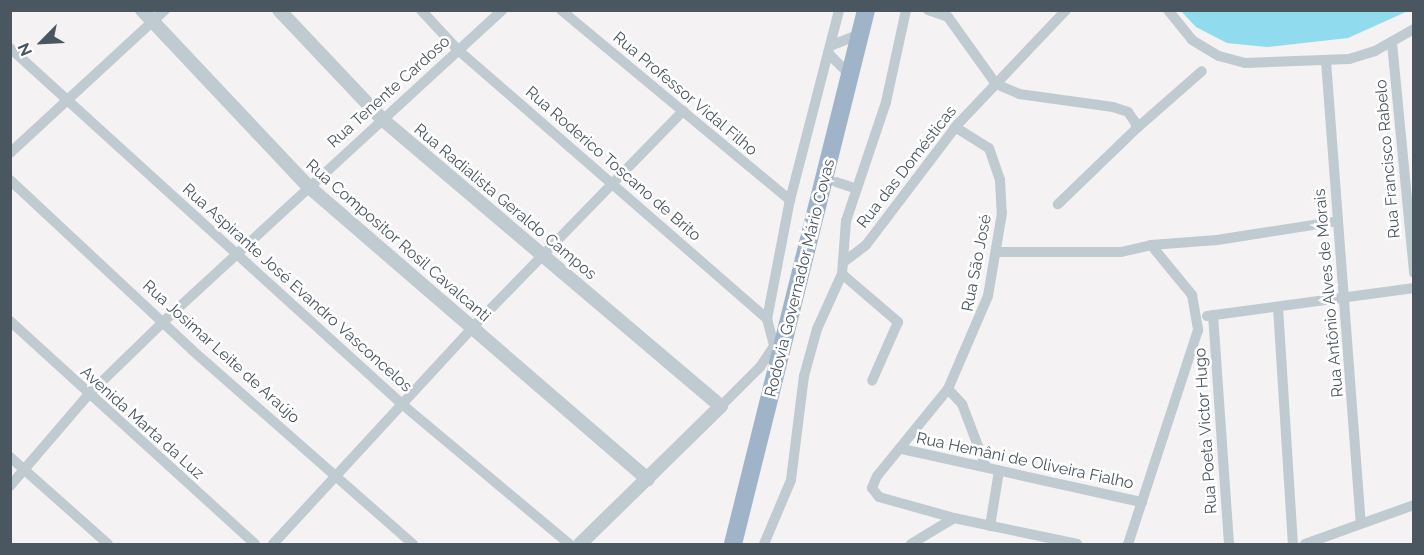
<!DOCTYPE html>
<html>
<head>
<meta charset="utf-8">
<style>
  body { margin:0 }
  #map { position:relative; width:1424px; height:555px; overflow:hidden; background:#f4f2f2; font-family:Raleway,sans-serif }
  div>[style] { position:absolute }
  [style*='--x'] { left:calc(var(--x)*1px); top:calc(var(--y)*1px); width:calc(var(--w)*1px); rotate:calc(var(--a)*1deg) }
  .water>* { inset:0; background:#90dbed }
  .minor>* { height:10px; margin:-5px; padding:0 5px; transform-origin:5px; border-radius:5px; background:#c0cad1 }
  .tertiary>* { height:14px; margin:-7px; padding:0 7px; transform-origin:7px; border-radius:7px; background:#c0cad1 }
  .trunk>* { height:18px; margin:-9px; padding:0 9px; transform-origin:9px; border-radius:9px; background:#9fb4c8 }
  span { translate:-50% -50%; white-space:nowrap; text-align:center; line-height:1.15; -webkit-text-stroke:5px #fff; paint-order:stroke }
  .street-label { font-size:16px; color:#4a5660 }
  .frame { position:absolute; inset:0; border:12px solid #4a5660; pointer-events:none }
  .north { position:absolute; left:12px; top:12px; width:60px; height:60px; -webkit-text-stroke:4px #fff; paint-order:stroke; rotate:246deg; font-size:16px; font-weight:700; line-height:24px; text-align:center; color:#4a5660 }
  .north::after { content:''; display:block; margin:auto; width:21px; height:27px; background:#4a5660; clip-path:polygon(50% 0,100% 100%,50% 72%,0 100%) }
</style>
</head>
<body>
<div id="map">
  <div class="water">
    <i style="clip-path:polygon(1181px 11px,1408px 11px,1348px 38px,1267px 47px,1227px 43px,1196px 27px)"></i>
  </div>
  <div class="minor">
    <i style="--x:421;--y:10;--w:54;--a:47.2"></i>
    <i style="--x:458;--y:50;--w:410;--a:41"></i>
    <i style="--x:767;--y:319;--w:28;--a:75"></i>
    <i style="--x:561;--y:10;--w:298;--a:39.7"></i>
    <i style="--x:928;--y:10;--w:21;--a:19"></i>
    <i style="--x:948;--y:17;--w:82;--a:54.4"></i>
    <i style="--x:1168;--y:10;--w:38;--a:51"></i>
    <i style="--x:1192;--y:40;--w:31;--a:31"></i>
    <i style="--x:1219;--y:56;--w:27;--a:15"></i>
    <i style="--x:1245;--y:63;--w:104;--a:-2.2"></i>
    <i style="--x:1349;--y:59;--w:27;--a:-17"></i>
    <i style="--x:1375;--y:51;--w:45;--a:-29.4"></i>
    <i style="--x:1392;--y:43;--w:231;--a:84.5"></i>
    <i style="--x:830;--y:46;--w:32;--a:-22"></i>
    <i style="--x:10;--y:48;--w:531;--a:42.25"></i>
    <i style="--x:403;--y:405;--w:217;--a:39.9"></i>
    <i style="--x:828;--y:53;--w:31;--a:45"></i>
    <i style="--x:1326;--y:61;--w:463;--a:85.7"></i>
    <i style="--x:996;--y:84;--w:25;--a:23"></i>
    <i style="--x:1019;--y:94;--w:95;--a:7.9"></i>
    <i style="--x:1113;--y:107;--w:16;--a:18"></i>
    <i style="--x:1128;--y:112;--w:12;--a:55"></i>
    <i style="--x:1135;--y:122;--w:6;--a:72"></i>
    <i style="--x:1137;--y:128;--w:110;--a:136.1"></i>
    <i style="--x:955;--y:127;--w:40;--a:32"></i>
    <i style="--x:989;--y:148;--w:34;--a:71"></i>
    <i style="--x:1000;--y:180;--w:33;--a:87"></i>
    <i style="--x:1002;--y:213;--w:84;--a:99.6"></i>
    <i style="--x:988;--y:296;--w:101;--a:113.3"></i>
    <i style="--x:948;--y:389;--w:112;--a:129.2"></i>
    <i style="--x:877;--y:476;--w:13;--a:113"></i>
    <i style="--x:872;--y:488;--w:11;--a:52"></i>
    <i style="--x:879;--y:497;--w:78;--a:15.6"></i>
    <i style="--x:954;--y:518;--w:126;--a:11.9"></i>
    <i style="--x:1137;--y:128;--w:86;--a:-41.2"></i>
    <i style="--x:10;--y:153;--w:211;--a:-42.7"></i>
    <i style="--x:10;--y:180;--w:249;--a:43"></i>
    <i style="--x:192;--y:350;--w:294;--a:41.3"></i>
    <i style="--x:836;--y:182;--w:20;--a:18"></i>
    <i style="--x:1151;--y:245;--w:66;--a:-4.3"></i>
    <i style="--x:1217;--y:240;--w:122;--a:-8.9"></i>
    <i style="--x:996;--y:252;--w:125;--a:0"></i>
    <i style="--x:1121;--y:252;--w:31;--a:-13"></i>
    <i style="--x:1151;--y:245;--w:65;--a:50.6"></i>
    <i style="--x:1192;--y:295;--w:36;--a:80"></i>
    <i style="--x:1198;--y:330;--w:225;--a:108.1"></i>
    <i style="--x:845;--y:261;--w:26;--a:-37"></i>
    <i style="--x:866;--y:245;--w:151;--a:-52.8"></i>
    <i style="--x:957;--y:125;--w:158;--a:-46.5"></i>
    <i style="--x:842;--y:274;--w:74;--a:40.6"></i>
    <i style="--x:898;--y:322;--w:64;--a:113.8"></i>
    <i style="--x:1278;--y:307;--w:237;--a:86.4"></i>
    <i style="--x:1213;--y:315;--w:230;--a:86"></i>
    <i style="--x:1207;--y:316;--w:209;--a:-7.7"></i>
    <i style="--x:767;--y:319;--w:121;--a:-79.1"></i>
    <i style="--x:790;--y:200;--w:196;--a:-75.5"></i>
    <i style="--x:10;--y:321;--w:331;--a:42.3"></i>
    <i style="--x:948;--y:389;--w:21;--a:47"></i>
    <i style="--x:962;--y:404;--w:67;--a:69.1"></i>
    <i style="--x:721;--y:406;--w:55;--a:-45"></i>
    <i style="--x:760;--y:367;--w:25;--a:-56"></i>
    <i style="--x:902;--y:449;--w:246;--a:12.5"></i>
    <i style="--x:10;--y:457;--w:131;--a:41.6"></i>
    <i style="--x:10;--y:486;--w:120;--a:-49.4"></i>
    <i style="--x:88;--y:395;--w:105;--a:-44.2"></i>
    <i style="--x:163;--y:322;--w:461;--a:-42.6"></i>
    <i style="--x:990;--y:526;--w:56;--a:-80.7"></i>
    <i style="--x:273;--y:544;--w:294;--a:-47.3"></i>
    <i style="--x:472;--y:328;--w:303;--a:-45.8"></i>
    <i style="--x:764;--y:544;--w:69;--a:-67.1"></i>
    <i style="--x:791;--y:480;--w:105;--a:-82.9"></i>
    <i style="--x:804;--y:376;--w:49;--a:-74.5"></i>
    <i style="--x:817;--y:329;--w:60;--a:-65.6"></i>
    <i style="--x:842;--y:274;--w:53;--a:-85.7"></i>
    <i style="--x:846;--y:221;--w:126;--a:-71.4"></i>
    <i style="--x:886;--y:102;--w:94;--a:-77.7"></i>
    <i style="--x:911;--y:544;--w:50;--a:-31.2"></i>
    <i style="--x:1305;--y:544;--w:116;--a:-19.7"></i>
  </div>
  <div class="tertiary">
    <i style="--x:142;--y:10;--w:242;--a:46.7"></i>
    <i style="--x:308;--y:186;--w:449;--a:40.8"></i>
    <i style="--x:279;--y:10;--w:150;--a:46.6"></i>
    <i style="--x:382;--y:119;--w:444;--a:40.3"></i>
    <i style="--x:721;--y:406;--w:197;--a:135.6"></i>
  </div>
  <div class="trunk">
    <i style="--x:733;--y:544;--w:550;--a:-76.01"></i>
  </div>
  <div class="street-label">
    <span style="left:389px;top:92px;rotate:-42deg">Rua Tenente Cardoso</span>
    <span style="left:685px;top:94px;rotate:40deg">Rua Professor Vidal Filho</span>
    <span style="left:1388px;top:159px;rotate:-95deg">Rua Francisco Rabelo</span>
    <span style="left:613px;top:164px;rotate:41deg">Rua Roderico Toscano de Brito</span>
    <span style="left:907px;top:167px;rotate:-52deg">Rua das Domésticas</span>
    <span style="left:505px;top:202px;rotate:40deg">Rua Radialista Geraldo Campos</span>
    <span style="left:398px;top:241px;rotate:41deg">Rua Compositor Rosil Cavalcanti</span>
    <span style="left:977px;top:263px;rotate:-79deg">Rua São José</span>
    <span style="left:800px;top:278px;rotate:-76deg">Rodovia Governador Mário Covas</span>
    <span style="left:297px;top:288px;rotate:42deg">Rua Aspirante José Evandro Vasconcelos</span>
    <span style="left:1329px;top:293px;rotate:-95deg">Rua Antônio Alves de Morais</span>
    <span style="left:221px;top:352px;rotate:42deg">Rua Josimar Leite de Araújo</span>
    <span style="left:142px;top:423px;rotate:42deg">Avenida Marta da Luz</span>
    <span style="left:1206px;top:431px;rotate:-94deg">Rua Poeta Victor Hugo</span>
    <span style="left:1025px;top:461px;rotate:12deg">Rua Hemâni de Oliveira Fialho</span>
  </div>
  <div class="frame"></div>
  <div class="north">N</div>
</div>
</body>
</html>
